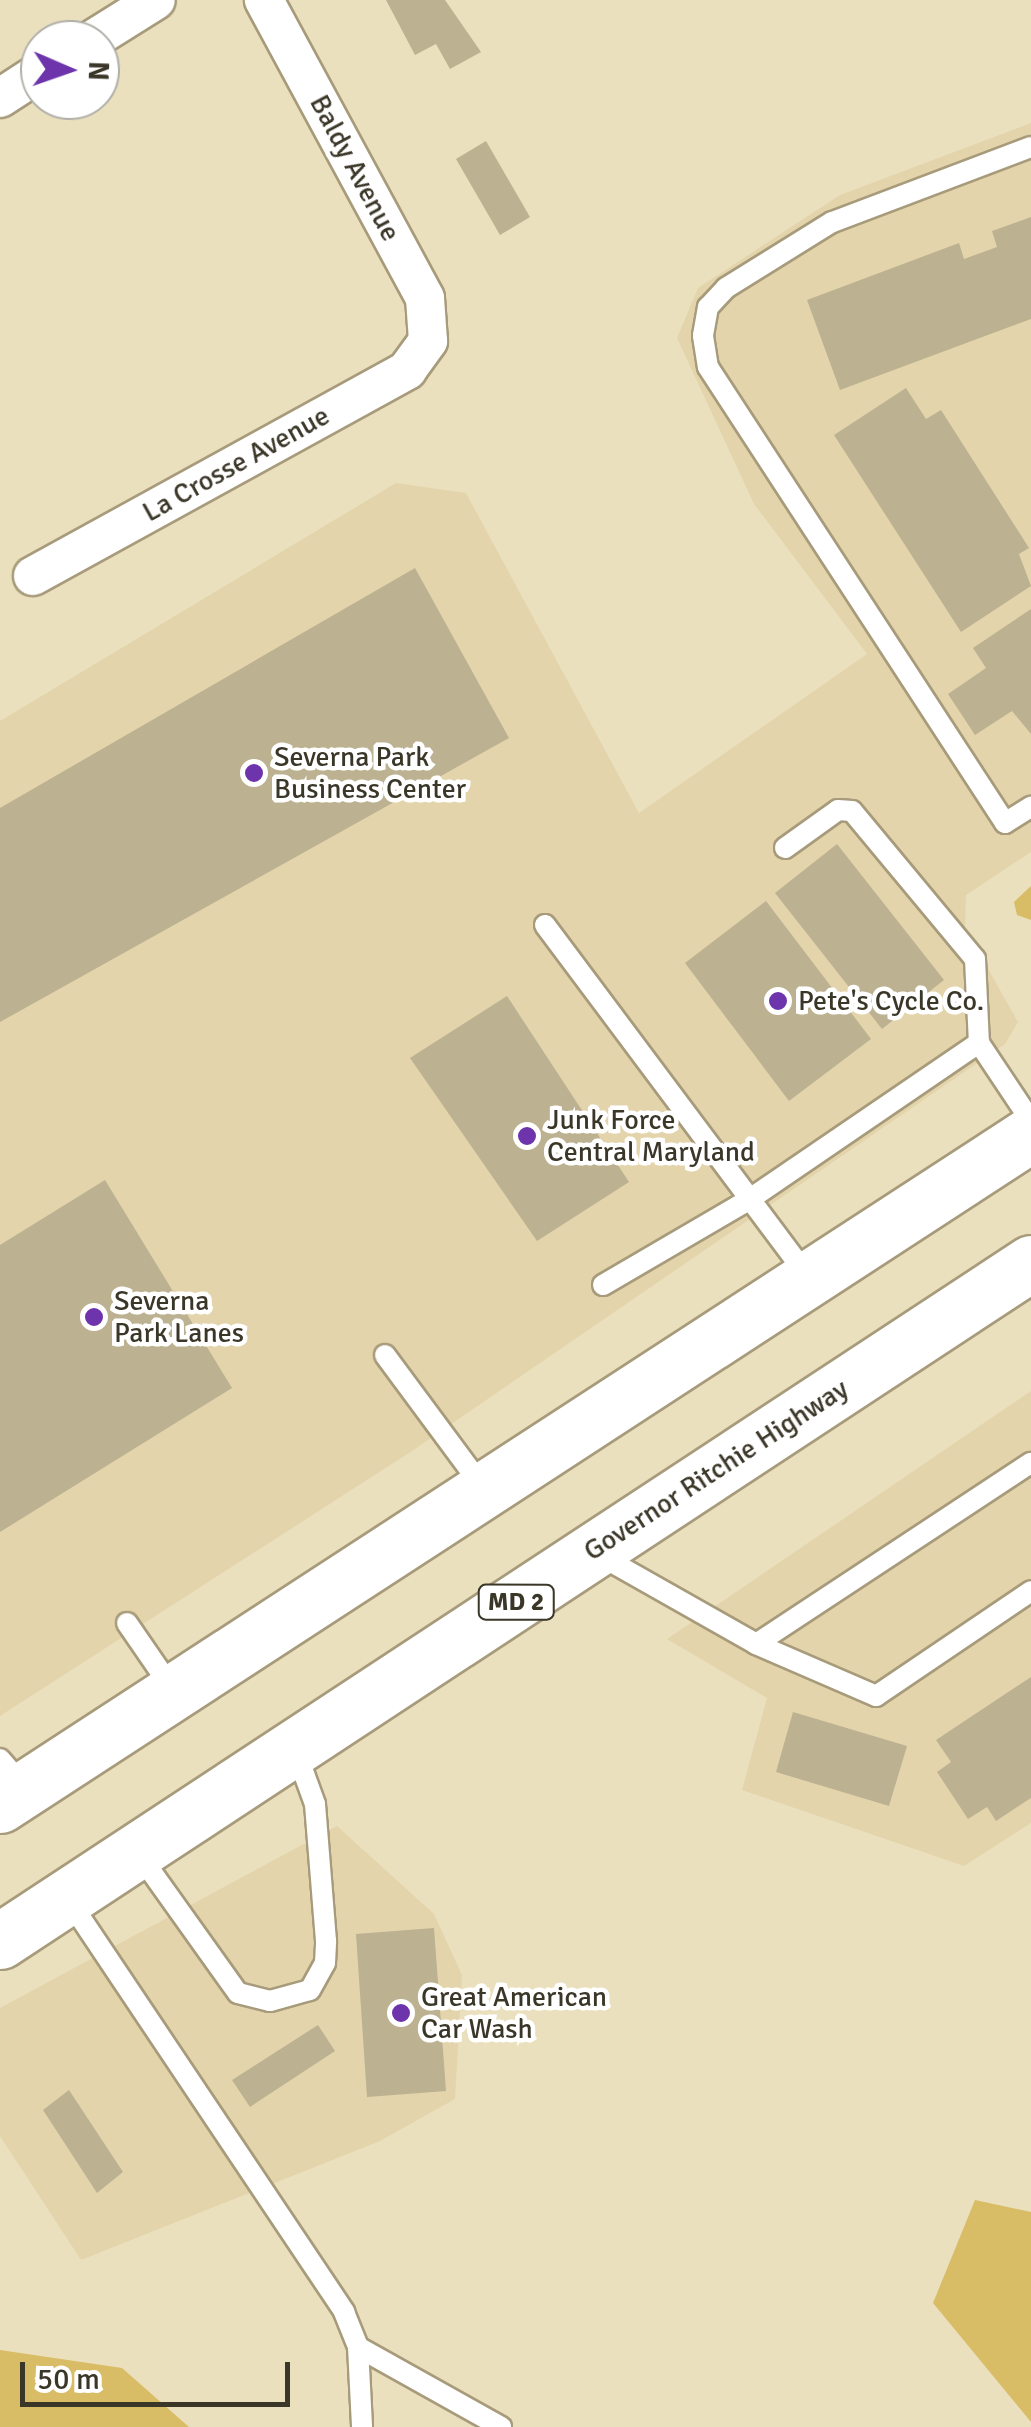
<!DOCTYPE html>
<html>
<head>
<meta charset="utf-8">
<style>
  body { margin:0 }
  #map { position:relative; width:1031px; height:2427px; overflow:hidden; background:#ebe0bd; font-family:Signika,sans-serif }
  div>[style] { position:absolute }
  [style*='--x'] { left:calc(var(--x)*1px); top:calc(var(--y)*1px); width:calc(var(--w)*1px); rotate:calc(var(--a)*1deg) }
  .built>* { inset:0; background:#e3d4ab }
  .water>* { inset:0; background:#d8bc66 }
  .building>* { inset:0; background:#bcb190 }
  .roads { filter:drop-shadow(2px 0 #a79b7b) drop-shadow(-2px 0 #a79b7b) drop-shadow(0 2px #a79b7b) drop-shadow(0 -2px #a79b7b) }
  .lane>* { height:20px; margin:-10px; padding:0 10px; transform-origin:10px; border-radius:10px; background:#fff }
  .street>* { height:38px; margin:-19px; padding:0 19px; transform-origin:19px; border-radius:19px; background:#fff }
  .highway>* { height:55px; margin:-27.5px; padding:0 27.5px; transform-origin:27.5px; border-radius:27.5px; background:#fff }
  .dots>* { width:28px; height:28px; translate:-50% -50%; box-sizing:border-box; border:5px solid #fff; border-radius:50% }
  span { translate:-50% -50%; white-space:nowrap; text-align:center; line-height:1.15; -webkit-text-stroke:9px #fff; paint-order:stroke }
  .shield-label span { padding:2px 8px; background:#fff; border:2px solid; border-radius:8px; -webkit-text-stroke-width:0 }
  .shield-label { font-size:25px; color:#3a3628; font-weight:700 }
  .street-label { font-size:28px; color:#3a3628 }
  .poi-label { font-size:28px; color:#3a3628 }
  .left { translate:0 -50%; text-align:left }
  .north { position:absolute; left:20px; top:20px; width:100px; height:100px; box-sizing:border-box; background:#fff; border:2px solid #b0afa9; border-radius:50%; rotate:92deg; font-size:28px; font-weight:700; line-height:40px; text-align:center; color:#3a3628 }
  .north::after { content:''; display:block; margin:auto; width:35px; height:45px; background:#6d34ab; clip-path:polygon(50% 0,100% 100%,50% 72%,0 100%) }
  .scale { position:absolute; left:20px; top:2362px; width:270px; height:45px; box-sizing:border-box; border:5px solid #3a3628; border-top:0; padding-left:12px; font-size:30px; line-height:35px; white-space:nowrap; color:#3a3628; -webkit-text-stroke:8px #fff; paint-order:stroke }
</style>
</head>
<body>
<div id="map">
  <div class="built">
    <i style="clip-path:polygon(1031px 123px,1031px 852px,966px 895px,965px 928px,1018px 1022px,1005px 1044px,412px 1451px,0 1716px,0 721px,396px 483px,466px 493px,639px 813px,867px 654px,754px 504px,677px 338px,698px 288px,840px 195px)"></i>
    <i style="clip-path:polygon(1031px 1391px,1031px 1823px,964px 1866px,742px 1790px,767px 1698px,667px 1639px)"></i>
    <i style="clip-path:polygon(337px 1826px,434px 1914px,462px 1975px,455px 2099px,380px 2141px,81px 2260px,0 2136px,0 2008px)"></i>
  </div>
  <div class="water">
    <i style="clip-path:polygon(1031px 886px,1031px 920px,1017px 915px,1014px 902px)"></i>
    <i style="clip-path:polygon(975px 2200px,1031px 2212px,1031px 2422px,933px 2303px)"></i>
    <i style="clip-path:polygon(0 2350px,122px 2368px,189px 2427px,0 2427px)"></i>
  </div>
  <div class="building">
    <i style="clip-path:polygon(386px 0,445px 0,481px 52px,450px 69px,436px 44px,415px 55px)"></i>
    <i style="clip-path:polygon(486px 141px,530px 217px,500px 235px,456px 159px)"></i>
    <i style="clip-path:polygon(1031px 217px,1031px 319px,840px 390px,807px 300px,959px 243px,964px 259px,997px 247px,992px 231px)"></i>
    <i style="clip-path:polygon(906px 388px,926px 419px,941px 410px,1029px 548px,1019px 554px,1031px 586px,961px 632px,834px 435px)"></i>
    <i style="clip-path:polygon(415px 568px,509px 738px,0 1022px,0 808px)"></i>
    <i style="clip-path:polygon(1031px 609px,1031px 734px,1012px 711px,975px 735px,948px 694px,986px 668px,973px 648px)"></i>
    <i style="clip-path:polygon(837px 844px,944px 980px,882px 1029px,775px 893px)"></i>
    <i style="clip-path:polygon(766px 901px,871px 1039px,789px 1101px,685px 963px)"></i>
    <i style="clip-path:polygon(507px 996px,629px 1182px,537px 1241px,410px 1058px)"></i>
    <i style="clip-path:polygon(105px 1180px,232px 1388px,0 1532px,0 1245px)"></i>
    <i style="clip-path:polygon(1031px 1677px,1031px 1798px,996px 1821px,987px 1807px,968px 1819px,937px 1772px,951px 1762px,936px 1740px)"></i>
    <i style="clip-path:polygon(793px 1712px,907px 1746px,889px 1806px,776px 1772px)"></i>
    <i style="clip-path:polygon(434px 1928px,446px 2091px,367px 2097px,356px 1934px)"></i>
    <i style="clip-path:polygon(318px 2025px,335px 2051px,250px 2107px,232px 2080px)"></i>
    <i style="clip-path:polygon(69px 2090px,123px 2172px,97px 2193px,43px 2110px)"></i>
  </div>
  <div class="roads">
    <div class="lane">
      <i style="--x:1031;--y:147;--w:213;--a:159.3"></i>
      <i style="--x:832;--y:222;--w:125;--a:148.1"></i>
      <i style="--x:726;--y:288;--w:26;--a:133"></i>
      <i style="--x:708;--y:307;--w:29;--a:100"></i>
      <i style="--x:703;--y:336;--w:31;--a:81"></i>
      <i style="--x:708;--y:367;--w:544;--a:56.92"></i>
      <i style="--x:1005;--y:823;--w:31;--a:-32"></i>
      <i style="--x:785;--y:848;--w:65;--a:-35.6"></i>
      <i style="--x:838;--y:810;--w:14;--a:4"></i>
      <i style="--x:852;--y:811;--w:192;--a:50.3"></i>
      <i style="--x:975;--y:959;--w:84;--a:87.3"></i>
      <i style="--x:979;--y:1043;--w:94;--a:56.3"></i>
      <i style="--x:545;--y:925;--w:437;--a:53.2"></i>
      <i style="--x:603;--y:1285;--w:167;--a:-30.3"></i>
      <i style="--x:747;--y:1201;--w:281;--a:-34.3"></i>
      <i style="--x:385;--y:1355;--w:167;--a:53.5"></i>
      <i style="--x:599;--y:1555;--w:180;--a:29.5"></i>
      <i style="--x:756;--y:1644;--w:131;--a:23.4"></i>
      <i style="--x:876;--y:1696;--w:187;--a:-34.1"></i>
      <i style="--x:127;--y:1623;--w:81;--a:55.5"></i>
      <i style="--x:756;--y:1644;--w:329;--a:-33.4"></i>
      <i style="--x:0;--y:1759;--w:38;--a:49"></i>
      <i style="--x:138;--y:1853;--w:172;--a:54.5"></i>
      <i style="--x:238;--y:1993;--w:33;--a:14"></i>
      <i style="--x:270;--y:2001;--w:41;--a:-15.4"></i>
      <i style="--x:310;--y:1990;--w:31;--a:-61"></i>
      <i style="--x:325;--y:1963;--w:22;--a:-87"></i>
      <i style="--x:326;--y:1941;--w:137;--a:-94.6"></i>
      <i style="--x:315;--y:1804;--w:59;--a:-110"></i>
      <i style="--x:68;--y:1899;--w:497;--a:56.2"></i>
      <i style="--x:344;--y:2312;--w:38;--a:68"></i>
      <i style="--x:358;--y:2347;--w:80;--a:87.1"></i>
      <i style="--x:358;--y:2347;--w:164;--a:29.2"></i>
    </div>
    <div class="street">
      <i style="--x:92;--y:40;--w:75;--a:-32"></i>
      <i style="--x:0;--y:98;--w:48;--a:-33"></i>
      <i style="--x:33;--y:576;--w:427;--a:-28.8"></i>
      <i style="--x:407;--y:370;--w:36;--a:-54"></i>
      <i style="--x:428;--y:341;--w:43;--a:-94"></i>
      <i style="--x:425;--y:298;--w:339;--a:-118.4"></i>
    </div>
    <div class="highway">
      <i style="--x:0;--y:1805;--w:1230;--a:-33.06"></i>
      <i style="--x:0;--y:1941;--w:1234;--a:-33.33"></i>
    </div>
  </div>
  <div class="dots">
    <i style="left:254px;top:773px;background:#6d34ab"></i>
    <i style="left:778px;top:1001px;background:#6d34ab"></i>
    <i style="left:527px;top:1136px;background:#6d34ab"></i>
    <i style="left:94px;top:1317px;background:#6d34ab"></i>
    <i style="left:401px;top:2013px;background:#6d34ab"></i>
  </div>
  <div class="shield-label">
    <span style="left:516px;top:1602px">MD 2</span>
  </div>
  <div class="street-label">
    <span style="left:355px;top:168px;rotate:62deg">Baldy Avenue</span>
    <span style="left:236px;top:464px;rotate:-29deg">La Crosse Avenue</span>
    <span style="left:716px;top:1470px;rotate:-33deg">Governor Ritchie Highway</span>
  </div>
  <div class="poi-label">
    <span class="left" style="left:274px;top:773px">Severna Park<br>Business Center</span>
    <span class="left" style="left:798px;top:1001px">Pete's Cycle Co.</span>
    <span class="left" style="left:547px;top:1136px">Junk Force<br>Central Maryland</span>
    <span class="left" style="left:114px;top:1317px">Severna<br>Park Lanes</span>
    <span class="left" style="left:421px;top:2013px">Great American<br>Car Wash</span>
  </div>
  <div class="north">N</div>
  <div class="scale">50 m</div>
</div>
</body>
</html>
